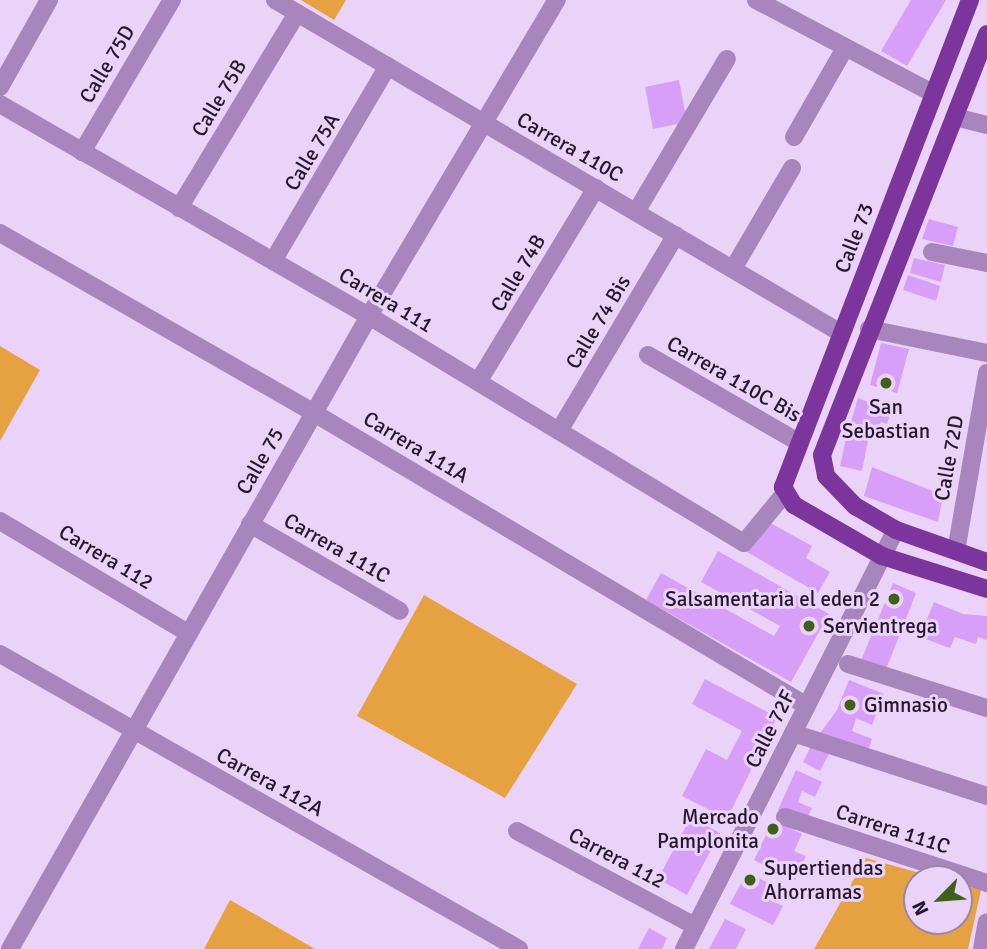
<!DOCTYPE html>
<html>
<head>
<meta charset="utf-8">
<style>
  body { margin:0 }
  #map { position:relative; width:987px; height:949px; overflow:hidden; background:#ead2f8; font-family:Signika,sans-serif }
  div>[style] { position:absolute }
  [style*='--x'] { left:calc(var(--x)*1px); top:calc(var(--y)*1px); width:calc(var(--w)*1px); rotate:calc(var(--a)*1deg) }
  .green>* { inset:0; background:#e6a241 }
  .building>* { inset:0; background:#d89ff9 }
  .minor>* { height:18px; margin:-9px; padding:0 9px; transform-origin:9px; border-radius:9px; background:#a985bd }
  .major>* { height:18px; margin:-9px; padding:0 9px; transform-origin:9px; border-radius:9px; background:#7b359d }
  .dots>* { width:19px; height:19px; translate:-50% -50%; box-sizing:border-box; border:4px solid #ead2f8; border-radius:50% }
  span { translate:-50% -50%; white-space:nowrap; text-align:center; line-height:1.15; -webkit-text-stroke:6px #ead2f8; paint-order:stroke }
  .street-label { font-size:21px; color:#25162d }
  .poi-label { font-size:21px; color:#25162d }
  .right { translate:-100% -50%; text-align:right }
  .left { translate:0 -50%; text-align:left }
  .north { position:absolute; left:903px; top:865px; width:70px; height:70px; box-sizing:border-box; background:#ead2f8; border:2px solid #9b87a7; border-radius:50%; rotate:245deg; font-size:19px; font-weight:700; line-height:28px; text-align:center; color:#25162d }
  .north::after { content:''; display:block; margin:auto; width:24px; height:32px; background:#3d611a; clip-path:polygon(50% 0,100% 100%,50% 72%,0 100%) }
</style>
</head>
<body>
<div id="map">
  <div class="green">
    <i style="clip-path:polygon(301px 0,346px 0,334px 20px)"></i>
    <i style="clip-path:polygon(0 346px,40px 370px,0 441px)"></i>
    <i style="clip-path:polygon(424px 595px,577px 684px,505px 798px,357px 716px)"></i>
    <i style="clip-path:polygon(866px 858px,941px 879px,917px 879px,917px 921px,959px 921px,959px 884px,981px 890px,968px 949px,814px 949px)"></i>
    <i style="clip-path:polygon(230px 900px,315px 949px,204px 949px)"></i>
  </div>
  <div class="building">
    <i style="clip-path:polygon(911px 0,946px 0,907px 66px,881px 51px)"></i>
    <i style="clip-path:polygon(679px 80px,687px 122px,653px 129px,645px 87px)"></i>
    <i style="clip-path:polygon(929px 219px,958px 227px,953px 246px,922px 239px)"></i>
    <i style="clip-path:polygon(914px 258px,945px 265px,941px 282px,910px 273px)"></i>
    <i style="clip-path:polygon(908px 275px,940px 286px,936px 301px,903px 290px)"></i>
    <i style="clip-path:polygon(881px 343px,909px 349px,897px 393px,870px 385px)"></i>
    <i style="clip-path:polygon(858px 398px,891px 411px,887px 424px,881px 422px,877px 431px,851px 422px)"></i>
    <i style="clip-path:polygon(849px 424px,870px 431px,862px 471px,840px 466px)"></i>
    <i style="clip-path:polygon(872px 467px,943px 495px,938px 522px,864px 496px)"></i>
    <i style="clip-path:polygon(765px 520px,812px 546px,806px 558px,830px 572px,818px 593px,747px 552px)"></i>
    <i style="clip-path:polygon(718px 551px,829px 614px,791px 682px,646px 600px,661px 573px,774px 636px,780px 626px,701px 582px)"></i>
    <i style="clip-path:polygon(893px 583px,916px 593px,885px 672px,860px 663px)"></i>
    <i style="clip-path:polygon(934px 602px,963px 614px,987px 616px,987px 640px,978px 637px,976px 644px,955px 637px,950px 648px,920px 637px)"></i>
    <i style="clip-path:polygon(705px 679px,777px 717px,727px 819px,682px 796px,706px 749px,727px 760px,742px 731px,692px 704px)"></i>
    <i style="clip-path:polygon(849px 680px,884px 694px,872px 725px,856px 718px,852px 731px,872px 739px,867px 754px,818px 736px,837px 710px)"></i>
    <i style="clip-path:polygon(812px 744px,829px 754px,820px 771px,803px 762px)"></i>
    <i style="clip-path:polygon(796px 770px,822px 782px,815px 797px,802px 791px,798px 802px,812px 808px,805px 823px,778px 810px)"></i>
    <i style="clip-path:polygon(691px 817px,720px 833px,687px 895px,658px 879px)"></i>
    <i style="clip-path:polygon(773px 820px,802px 834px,794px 851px,806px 856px,795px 880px,754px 860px)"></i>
    <i style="clip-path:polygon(747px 872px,772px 885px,765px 898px,783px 906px,773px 925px,730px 904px)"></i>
    <i style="clip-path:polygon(725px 919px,746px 929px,736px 949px,709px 949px)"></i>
    <i style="clip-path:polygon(649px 928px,667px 938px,662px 949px,638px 949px)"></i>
  </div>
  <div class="minor">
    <i style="--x:275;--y:0;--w:657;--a:30.47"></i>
    <i style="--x:756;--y:0;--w:201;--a:27.8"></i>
    <i style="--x:0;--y:87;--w:100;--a:-60.6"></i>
    <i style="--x:0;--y:104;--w:426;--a:29.9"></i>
    <i style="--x:369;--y:316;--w:438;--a:31.2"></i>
    <i style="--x:744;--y:543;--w:65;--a:-50.6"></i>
    <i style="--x:955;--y:117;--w:33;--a:14"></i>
    <i style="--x:794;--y:137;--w:103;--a:-60.2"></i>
    <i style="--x:82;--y:152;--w:177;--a:-59.4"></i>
    <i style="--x:179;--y:208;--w:228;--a:-58.8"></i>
    <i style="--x:636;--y:212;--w:178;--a:-59.3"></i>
    <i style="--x:0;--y:233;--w:362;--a:29.8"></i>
    <i style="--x:314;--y:413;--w:573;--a:30.72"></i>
    <i style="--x:932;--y:252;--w:56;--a:11.3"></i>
    <i style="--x:273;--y:261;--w:226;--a:-59.5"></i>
    <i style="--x:733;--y:269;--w:117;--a:-59.7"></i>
    <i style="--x:869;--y:329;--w:120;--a:11.5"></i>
    <i style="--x:648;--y:355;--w:173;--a:30.1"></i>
    <i style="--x:478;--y:382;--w:227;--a:-58.7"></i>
    <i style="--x:559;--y:431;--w:228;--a:-59.2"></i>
    <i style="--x:0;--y:521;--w:219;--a:30.8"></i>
    <i style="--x:250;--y:524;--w:173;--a:30.1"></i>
    <i style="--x:956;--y:551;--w:181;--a:-80.1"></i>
    <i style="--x:0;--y:654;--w:597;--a:29.61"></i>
    <i style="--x:848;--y:664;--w:146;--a:17.6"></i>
    <i style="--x:793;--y:733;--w:204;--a:18"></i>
    <i style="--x:785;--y:817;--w:213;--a:18.1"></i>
    <i style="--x:517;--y:831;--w:202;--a:28.1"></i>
    <i style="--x:10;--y:949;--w:728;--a:-60.44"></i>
    <i style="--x:369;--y:316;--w:368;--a:-59.3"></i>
    <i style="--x:684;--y:949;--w:470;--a:-63.2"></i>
    <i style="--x:982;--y:949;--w:27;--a:-80"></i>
  </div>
  <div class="major">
    <i style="--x:970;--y:0;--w:522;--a:111.01"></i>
    <i style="--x:783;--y:487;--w:21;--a:59"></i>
    <i style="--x:794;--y:505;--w:102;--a:30.1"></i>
    <i style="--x:882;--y:556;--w:110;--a:17.4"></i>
    <i style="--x:987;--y:34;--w:452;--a:111.4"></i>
    <i style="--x:822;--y:455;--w:21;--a:79"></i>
    <i style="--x:826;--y:476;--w:42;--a:46"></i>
    <i style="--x:855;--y:506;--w:48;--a:30.3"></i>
    <i style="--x:896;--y:530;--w:96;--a:19.4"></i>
  </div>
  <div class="dots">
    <i style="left:886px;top:383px;background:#3d611a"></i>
    <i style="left:894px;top:599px;background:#3d611a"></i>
    <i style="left:809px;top:626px;background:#3d611a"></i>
    <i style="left:850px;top:705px;background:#3d611a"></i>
    <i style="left:773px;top:829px;background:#3d611a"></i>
    <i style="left:750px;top:880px;background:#3d611a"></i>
  </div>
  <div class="street-label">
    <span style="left:107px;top:64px;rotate:-59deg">Calle 75D</span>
    <span style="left:219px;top:98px;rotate:-59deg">Calle 75B</span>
    <span style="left:570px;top:147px;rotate:30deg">Carrera 110C</span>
    <span style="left:312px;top:152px;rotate:-59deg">Calle 75A</span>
    <span style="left:854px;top:238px;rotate:-69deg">Calle 73</span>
    <span style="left:518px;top:273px;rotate:-59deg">Calle 74B</span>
    <span style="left:386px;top:300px;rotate:31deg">Carrera 111</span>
    <span style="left:598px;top:322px;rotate:-59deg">Calle 74 Bis</span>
    <span style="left:734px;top:379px;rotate:30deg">Carrera 110C Bis</span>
    <span style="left:416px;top:447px;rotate:31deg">Carrera 111A</span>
    <span style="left:949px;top:458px;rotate:-80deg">Calle 72D</span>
    <span style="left:260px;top:461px;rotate:-60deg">Calle 75</span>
    <span style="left:337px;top:548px;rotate:30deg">Carrera 111C</span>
    <span style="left:106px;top:557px;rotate:31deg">Carrera 112</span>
    <span style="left:770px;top:729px;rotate:-63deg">Calle 72F</span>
    <span style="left:270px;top:782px;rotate:29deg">Carrera 112A</span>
    <span style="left:893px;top:829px;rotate:18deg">Carrera 111C</span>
    <span style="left:617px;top:858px;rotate:28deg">Carrera 112</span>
  </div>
  <div class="poi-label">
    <span style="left:886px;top:419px">San<br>Sebastian</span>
    <span class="right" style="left:880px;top:599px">Salsamentaria el eden 2</span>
    <span class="left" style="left:823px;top:626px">Servientrega</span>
    <span class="left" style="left:864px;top:705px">Gimnasio</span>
    <span class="right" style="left:759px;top:829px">Mercado<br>Pamplonita</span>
    <span class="left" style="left:764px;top:880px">Supertiendas<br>Ahorramas</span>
  </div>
  <div class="north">N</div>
</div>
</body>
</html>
